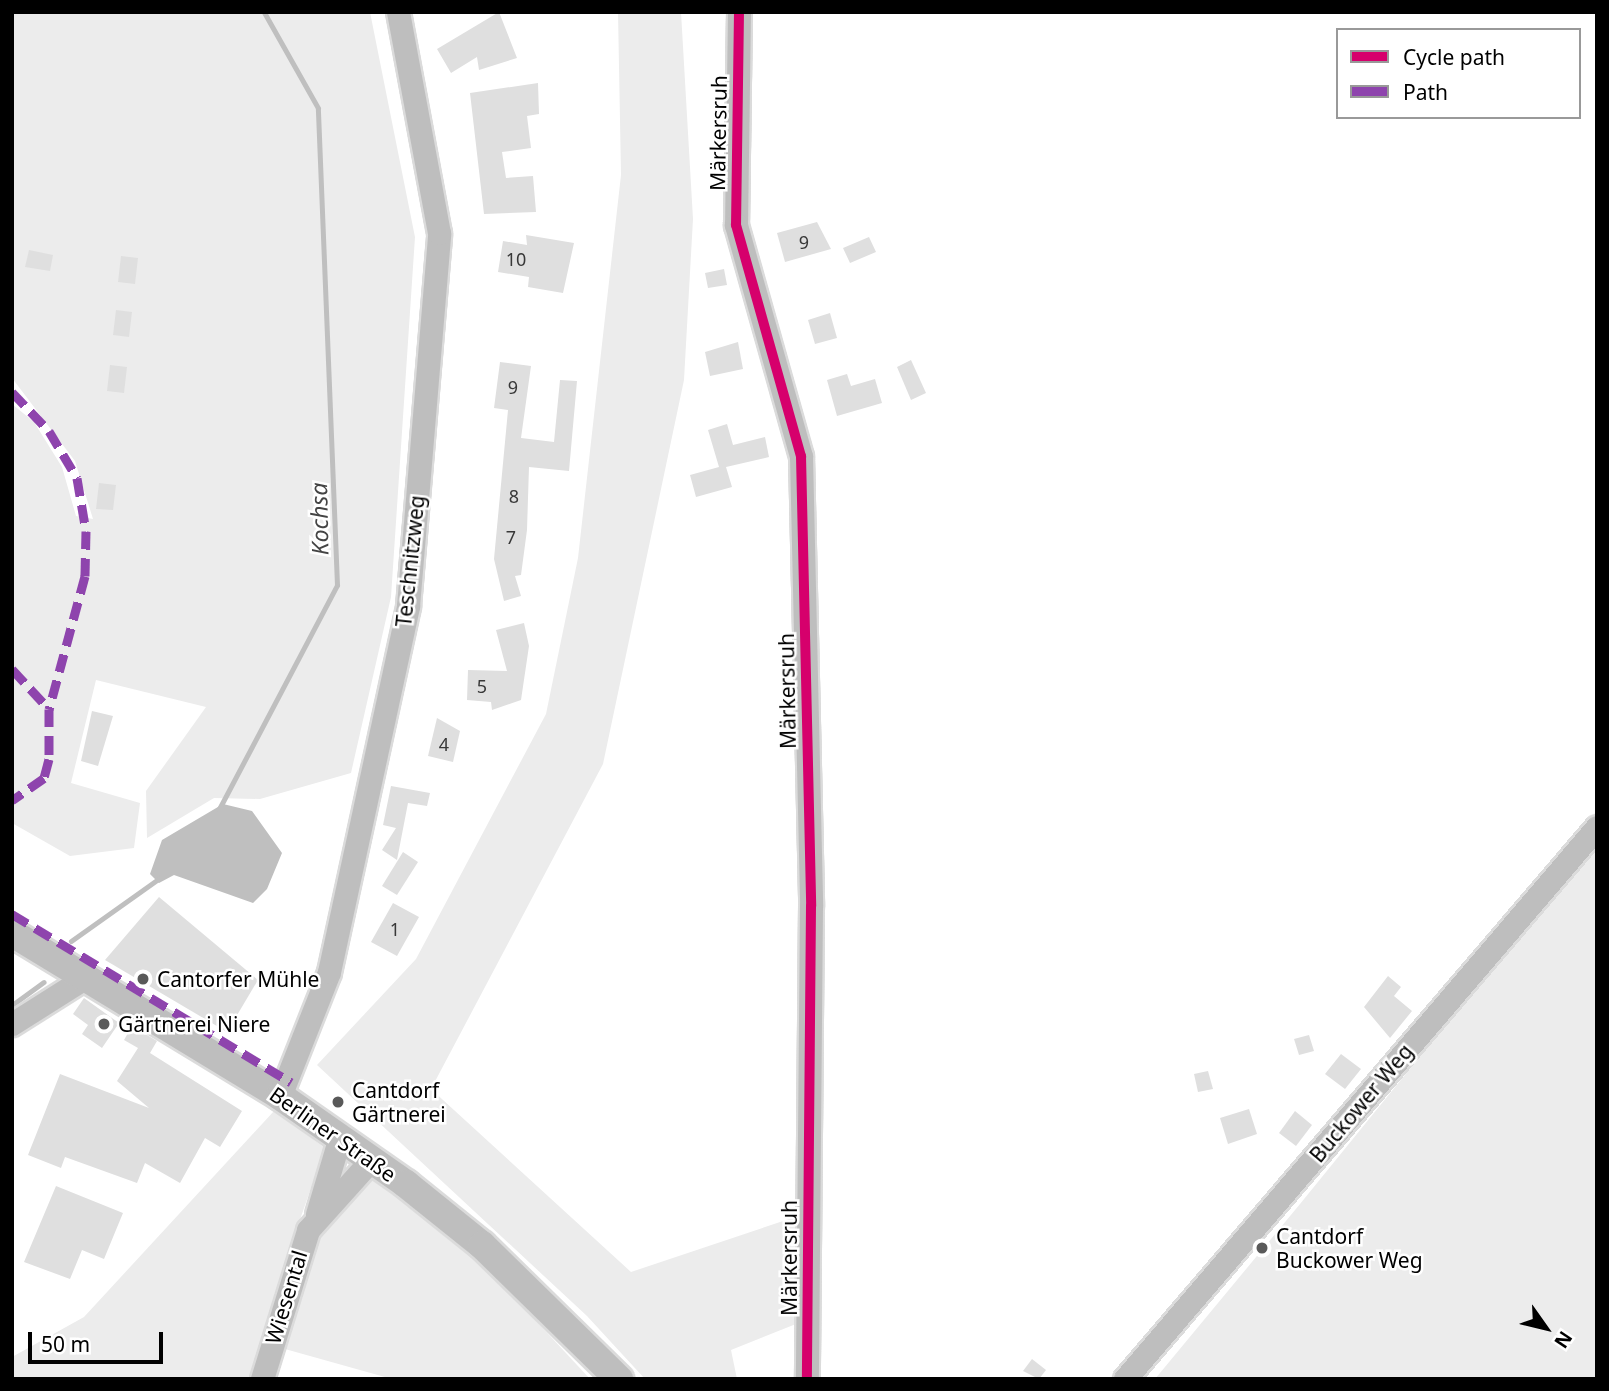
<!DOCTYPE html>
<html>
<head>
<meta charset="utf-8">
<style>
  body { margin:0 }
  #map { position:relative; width:1609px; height:1391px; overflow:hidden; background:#fff; font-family:"Noto Sans",sans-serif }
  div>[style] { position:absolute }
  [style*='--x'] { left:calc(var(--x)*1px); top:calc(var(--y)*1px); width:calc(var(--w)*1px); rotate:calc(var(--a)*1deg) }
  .green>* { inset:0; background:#ececec }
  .water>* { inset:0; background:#bfbfbf }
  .stream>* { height:5px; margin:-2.5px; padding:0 2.5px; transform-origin:2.5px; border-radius:2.5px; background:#bfbfbf }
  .building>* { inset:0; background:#dfdfdf }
  .roads { filter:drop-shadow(2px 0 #dbdbdb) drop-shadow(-2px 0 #dbdbdb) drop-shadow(0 2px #dbdbdb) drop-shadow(0 -2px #dbdbdb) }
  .minor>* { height:23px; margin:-11.5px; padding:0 11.5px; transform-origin:11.5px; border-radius:11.5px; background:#bebebe }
  .major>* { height:28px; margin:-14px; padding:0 14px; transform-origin:14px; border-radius:14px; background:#bebebe }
  .quiet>* { height:9px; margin-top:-4.5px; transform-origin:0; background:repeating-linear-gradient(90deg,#8e44ad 0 18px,transparent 0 27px) }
  .cycleway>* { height:10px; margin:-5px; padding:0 5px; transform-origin:5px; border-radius:5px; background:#d6006c }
  .dots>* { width:19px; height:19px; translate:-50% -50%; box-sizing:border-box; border:4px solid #fff; border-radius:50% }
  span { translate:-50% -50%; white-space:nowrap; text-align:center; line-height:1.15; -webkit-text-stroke:5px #fff; paint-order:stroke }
  .number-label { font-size:18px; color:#383838 }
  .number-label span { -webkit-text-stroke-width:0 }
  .street-label { font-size:21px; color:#000 }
  .poi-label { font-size:21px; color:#000 }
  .left { translate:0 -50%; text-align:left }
  .water-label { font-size:23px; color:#444; font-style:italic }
  .frame { position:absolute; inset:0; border:14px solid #000; pointer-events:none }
  .legend { position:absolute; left:1336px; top:28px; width:245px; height:91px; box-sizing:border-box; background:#fff; border:2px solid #999; margin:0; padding:9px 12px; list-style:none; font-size:21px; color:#000 }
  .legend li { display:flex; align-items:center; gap:14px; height:35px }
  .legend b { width:35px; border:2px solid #999 }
  .north { position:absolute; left:1511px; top:1293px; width:70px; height:70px; -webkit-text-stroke:5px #fff; paint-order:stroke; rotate:124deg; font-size:19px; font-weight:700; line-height:28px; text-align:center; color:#000 }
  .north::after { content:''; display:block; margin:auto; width:24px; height:32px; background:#000; clip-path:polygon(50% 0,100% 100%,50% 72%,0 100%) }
  .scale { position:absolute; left:28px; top:1332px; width:135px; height:32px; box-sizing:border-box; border:4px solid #000; border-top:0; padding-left:9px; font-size:21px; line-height:24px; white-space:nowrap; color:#000; -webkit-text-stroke:5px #fff; paint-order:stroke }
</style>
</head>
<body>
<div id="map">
  <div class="green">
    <i style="clip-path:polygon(12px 12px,370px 12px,415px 237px,391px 597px,351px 773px,260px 799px,214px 798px,147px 838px,146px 791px,206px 707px,96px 680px,71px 783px,140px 803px,134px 848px,70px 856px,12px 823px,12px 404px,34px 422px,62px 467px,76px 516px,93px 519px,75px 461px,12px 378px)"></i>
    <i style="clip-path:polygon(618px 12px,681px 12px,693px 219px,684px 380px,603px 764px,431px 1089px,631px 1272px,795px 1217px,801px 1322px,731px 1350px,737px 1379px,645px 1379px,587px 1316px,317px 1065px,416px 959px,546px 714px,578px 558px,621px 175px)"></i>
    <i style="clip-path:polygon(1595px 841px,1597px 1379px,1155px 1379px,1300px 1204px)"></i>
    <i style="clip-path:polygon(274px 1111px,325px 1148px,288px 1254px,257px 1379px,12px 1379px,12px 1357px,84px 1317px)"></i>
    <i style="clip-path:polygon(373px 1179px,488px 1269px,590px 1379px,392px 1379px,285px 1349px,313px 1244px)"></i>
  </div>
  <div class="water">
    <i style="clip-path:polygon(223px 804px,252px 811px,282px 853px,267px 889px,253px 903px,174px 875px,159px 883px,150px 874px,162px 840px)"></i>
  </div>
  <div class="stream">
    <i style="--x:219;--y:809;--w:253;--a:-62.2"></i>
    <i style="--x:337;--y:585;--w:477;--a:-92.3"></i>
    <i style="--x:318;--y:108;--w:110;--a:-119.4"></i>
    <i style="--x:71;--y:941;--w:110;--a:-35.4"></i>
    <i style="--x:12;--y:1005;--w:39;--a:-36"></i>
  </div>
  <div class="building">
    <i style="clip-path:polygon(499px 12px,517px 58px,479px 70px,477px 57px,451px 73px,437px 49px)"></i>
    <i style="clip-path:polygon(538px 83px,539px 114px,527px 116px,531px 148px,502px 152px,506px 178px,533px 176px,536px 212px,484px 214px,470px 93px)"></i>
    <i style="clip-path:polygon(817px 222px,831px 249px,785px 262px,777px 233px)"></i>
    <i style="clip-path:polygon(526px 235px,574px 243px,563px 293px,528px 287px,529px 277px,498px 272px,503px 241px,527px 245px)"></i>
    <i style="clip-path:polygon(869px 237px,876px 252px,850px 263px,843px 248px)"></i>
    <i style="clip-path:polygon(29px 250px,53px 255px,50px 271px,25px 267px)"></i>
    <i style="clip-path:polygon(121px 256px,138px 258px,135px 284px,118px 282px)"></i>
    <i style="clip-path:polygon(724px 269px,727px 285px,708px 288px,705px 273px)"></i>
    <i style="clip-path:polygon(116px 310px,132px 312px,129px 337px,113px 335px)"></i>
    <i style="clip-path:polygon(830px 313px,837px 338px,815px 344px,808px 320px)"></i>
    <i style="clip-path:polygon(738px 342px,743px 369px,710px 376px,705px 352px)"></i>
    <i style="clip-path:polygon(911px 360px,926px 393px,911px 400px,897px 367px)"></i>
    <i style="clip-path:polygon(500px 362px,531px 366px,521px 438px,554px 442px,560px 380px,577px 381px,569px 471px,529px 467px,527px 530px,521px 575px,515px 576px,521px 596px,504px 601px,494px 559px,508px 410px,494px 408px)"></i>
    <i style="clip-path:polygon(110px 365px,127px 367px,124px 393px,107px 391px)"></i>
    <i style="clip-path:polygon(847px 374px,851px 386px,875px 379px,882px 403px,837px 416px,827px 380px)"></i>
    <i style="clip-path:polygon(727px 424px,733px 445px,765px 437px,769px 457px,726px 467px,732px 487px,696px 497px,690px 475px,719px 467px,708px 430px)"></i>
    <i style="clip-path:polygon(99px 483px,116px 485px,113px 510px,96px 509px)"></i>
    <i style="clip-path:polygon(524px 623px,529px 646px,521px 700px,492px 710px,491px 702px,467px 700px,468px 670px,507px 671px,496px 630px)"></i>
    <i style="clip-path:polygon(92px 711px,113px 716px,98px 766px,81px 761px)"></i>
    <i style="clip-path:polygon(437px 718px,460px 731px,453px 762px,428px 756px)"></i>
    <i style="clip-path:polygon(391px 786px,430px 793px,427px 806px,408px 803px,397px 860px,382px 850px,396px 828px,383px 825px)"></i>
    <i style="clip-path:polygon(403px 852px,418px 862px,397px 895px,382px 886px)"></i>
    <i style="clip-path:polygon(159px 897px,258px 980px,227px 1032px,105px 960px)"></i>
    <i style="clip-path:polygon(393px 903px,419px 917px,397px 956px,371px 942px)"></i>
    <i style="clip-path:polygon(1388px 976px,1401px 987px,1394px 996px,1412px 1011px,1390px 1038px,1364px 1007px)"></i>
    <i style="clip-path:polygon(84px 998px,119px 1023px,102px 1048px,82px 1034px,88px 1025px,73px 1014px)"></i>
    <i style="clip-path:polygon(132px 1026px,157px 1041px,150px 1053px,242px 1111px,220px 1147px,205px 1138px,180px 1183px,145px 1163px,137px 1183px,65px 1157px,61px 1168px,28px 1155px,60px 1074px,149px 1108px,117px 1081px,138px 1048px,124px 1040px)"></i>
    <i style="clip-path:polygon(1309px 1035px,1314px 1051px,1299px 1055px,1294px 1039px)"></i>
    <i style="clip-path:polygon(1341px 1054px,1361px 1069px,1345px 1089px,1325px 1074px)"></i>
    <i style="clip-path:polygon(1208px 1071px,1213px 1089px,1198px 1092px,1194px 1074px)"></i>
    <i style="clip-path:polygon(1249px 1109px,1257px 1134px,1228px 1144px,1220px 1118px)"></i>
    <i style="clip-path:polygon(1295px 1111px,1312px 1125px,1296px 1146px,1279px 1133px)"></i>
    <i style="clip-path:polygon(56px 1186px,123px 1213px,104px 1259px,82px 1250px,70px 1279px,24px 1262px)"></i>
    <i style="clip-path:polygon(1032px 1359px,1046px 1370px,1039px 1379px,1023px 1371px)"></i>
  </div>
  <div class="roads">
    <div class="minor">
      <i style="--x:739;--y:12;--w:213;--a:90.8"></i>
      <i style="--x:736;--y:225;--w:240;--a:74.3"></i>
      <i style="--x:801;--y:456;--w:450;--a:88.7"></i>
      <i style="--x:811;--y:906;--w:473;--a:90.5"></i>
      <i style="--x:12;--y:1024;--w:88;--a:-32.4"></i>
      <i style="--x:280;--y:1096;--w:133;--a:-68.4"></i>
      <i style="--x:329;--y:972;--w:374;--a:-77.8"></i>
      <i style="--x:408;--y:606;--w:374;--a:-85.2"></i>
      <i style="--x:439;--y:233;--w:225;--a:-100.5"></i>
      <i style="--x:317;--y:1214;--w:80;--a:-73.4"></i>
      <i style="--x:262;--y:1379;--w:156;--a:-72.8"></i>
      <i style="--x:308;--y:1230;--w:94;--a:-48"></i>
      <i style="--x:1125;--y:1379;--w:726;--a:-49.47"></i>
    </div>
    <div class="major">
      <i style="--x:12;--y:933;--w:314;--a:31.3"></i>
      <i style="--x:280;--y:1096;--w:154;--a:34.9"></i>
      <i style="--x:406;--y:1184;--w:97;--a:38.8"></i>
      <i style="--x:482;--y:1245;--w:192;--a:44.4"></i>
    </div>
  </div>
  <div class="quiet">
    <i style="--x:12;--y:392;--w:54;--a:46.5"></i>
    <i style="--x:49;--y:431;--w:55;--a:59.2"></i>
    <i style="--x:77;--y:478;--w:54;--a:80.4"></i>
    <i style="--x:86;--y:531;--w:45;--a:91.3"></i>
    <i style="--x:85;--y:576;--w:138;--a:105.1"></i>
    <i style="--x:12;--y:669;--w:54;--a:47.2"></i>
    <i style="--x:49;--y:709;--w:50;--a:90"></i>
    <i style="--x:49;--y:759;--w:20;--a:105"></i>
    <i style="--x:44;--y:778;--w:39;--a:145"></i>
    <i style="--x:12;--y:914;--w:326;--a:31.1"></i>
  </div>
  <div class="cycleway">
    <i style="--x:739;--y:12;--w:213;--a:90.8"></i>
    <i style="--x:736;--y:225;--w:240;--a:74.3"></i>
    <i style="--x:801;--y:456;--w:450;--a:88.7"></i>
    <i style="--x:811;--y:906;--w:473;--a:90.5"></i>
  </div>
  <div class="dots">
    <i style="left:143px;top:979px;background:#595959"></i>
    <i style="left:104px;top:1024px;background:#595959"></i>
    <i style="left:338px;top:1102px;background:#595959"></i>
    <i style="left:1262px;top:1248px;background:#595959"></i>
  </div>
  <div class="number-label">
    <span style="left:804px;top:242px">9</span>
    <span style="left:516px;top:259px">10</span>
    <span style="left:513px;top:387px">9</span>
    <span style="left:514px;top:496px">8</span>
    <span style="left:511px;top:537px">7</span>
    <span style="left:482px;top:686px">5</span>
    <span style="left:444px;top:744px">4</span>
    <span style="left:395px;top:929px">1</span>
  </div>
  <div class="street-label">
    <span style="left:718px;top:133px;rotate:-89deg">Märkersruh</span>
    <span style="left:410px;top:561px;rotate:-84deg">Teschnitzweg</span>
    <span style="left:787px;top:691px;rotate:-91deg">Märkersruh</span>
    <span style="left:1361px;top:1103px;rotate:-50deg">Buckower Weg</span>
    <span style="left:333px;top:1134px;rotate:35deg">Berliner Straße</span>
    <span style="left:789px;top:1258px;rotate:-90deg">Märkersruh</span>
    <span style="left:286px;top:1297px;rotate:-73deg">Wiesental</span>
  </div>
  <div class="poi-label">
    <span class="left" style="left:157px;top:979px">Cantorfer Mühle</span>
    <span class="left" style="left:118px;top:1024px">Gärtnerei Niere</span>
    <span class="left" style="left:352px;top:1102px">Cantdorf<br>Gärtnerei</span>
    <span class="left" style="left:1276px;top:1248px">Cantdorf<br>Buckower Weg</span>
  </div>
  <div class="water-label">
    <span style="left:319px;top:519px;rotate:-91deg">Kochsa</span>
  </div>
  <div class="frame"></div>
  <ul class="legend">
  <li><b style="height:9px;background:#d6006c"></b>Cycle path</li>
  <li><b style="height:9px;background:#8e44ad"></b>Path</li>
  </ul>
  <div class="north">N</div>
  <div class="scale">50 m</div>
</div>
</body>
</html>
